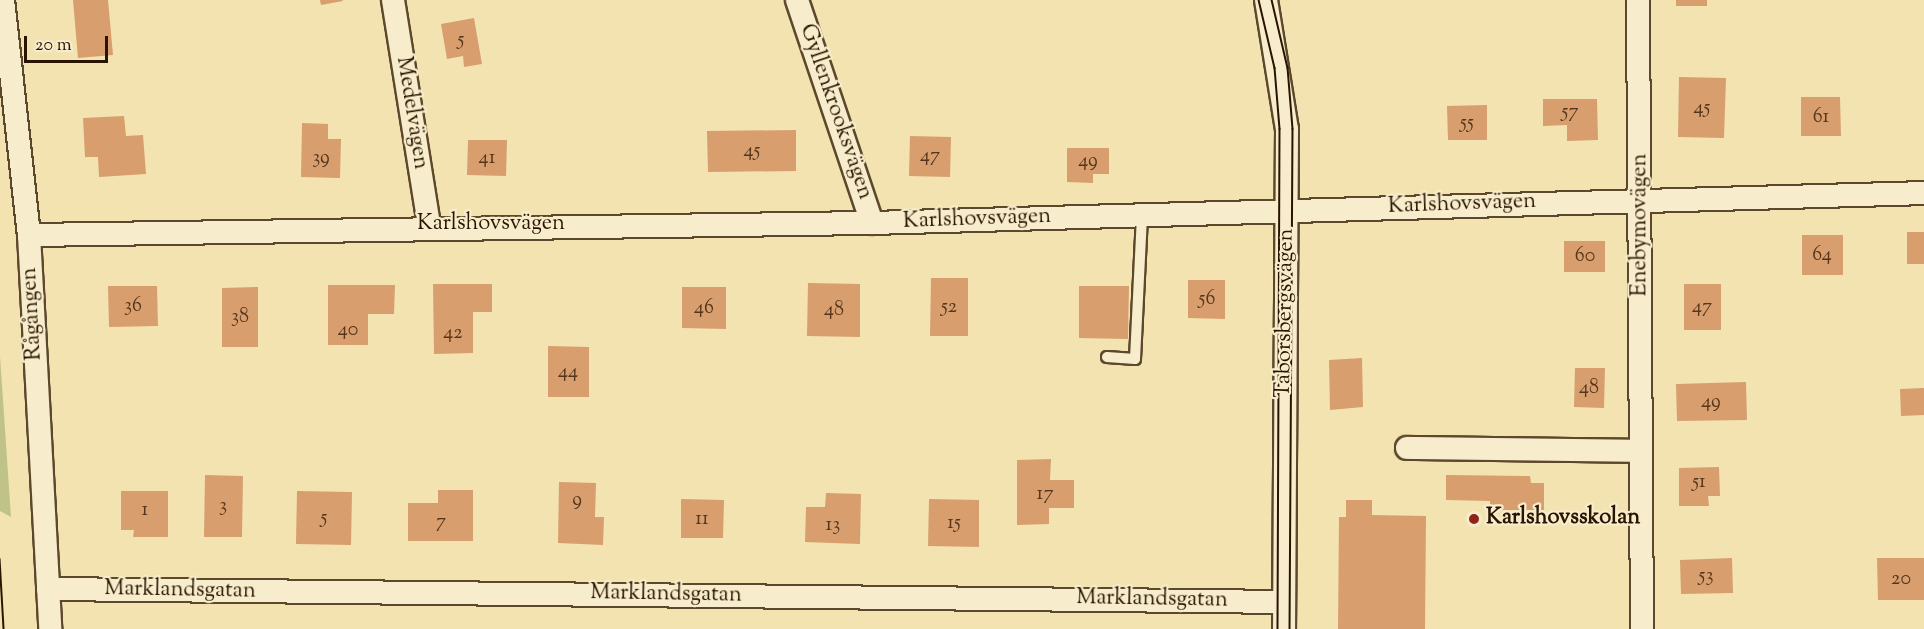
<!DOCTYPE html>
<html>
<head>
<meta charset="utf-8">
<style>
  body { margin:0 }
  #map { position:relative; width:1924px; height:629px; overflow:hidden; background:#f3e3b0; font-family:"Sorts Mill Goudy",serif }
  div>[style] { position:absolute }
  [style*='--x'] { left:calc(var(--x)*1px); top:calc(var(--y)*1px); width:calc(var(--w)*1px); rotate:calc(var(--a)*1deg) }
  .green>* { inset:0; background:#bfc388 }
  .building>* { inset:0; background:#d89e6e }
  .roads { filter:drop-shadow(2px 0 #5c482c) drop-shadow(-2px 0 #5c482c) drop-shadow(0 2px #5c482c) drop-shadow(0 -2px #5c482c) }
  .lane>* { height:10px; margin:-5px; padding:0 5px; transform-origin:5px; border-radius:5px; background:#f7edcc }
  .street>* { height:22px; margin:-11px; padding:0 11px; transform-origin:11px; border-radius:11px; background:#f7edcc }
  .tram>* { height:1.5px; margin:-0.75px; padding:0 0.75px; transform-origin:0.75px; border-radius:0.75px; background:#291400 }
  .dots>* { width:16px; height:16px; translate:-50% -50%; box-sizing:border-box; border:3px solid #f7edcc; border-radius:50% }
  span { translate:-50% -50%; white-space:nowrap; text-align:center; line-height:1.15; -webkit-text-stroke:4.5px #f7edcc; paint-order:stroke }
  .number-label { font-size:20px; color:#55361c }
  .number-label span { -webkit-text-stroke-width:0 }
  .street-label { font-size:22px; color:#291400 }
  .poi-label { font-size:22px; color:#291400; font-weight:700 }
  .left { translate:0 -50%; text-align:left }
  .scale { position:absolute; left:24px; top:36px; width:84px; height:27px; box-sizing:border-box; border:3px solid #291400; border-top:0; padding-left:8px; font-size:18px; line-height:21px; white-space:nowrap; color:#291400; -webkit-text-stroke:4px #f7edcc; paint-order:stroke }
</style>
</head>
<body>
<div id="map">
  <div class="green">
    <i style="clip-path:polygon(0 356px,11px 517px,0 511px)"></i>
  </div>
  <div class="building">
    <i style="clip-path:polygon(73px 0,108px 0,113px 55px,78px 58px)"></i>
    <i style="clip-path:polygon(320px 0,342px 0,343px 1px,321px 5px)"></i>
    <i style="clip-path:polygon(1676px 0,1707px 0,1707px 6px,1676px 6px)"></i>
    <i style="clip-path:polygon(474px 18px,482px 64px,464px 67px,463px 56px,447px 59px,441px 24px)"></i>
    <i style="clip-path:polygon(1679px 77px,1726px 78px,1724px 138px,1678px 137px)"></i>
    <i style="clip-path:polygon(1801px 97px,1840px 97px,1841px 136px,1801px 136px)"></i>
    <i style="clip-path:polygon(1543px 99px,1597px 99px,1598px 140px,1567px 141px,1567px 125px,1543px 126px)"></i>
    <i style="clip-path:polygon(1487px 105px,1487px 140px,1448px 140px,1447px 106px)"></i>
    <i style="clip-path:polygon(124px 116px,126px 136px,143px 135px,146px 174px,99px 177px,98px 157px,85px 157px,83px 118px)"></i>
    <i style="clip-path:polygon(302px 123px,328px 124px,328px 139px,341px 139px,340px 178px,301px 177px)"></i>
    <i style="clip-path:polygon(796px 130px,796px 171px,708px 172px,707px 131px)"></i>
    <i style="clip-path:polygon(910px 136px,951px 137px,950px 177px,909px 176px)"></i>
    <i style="clip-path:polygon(468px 140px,507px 140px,506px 176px,467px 175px)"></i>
    <i style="clip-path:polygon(1067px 148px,1109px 148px,1109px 174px,1093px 174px,1093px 183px,1067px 182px)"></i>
    <i style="clip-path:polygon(1907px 232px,1924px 232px,1924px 264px,1907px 264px)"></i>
    <i style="clip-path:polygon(1802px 235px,1843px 235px,1843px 275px,1802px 275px)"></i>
    <i style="clip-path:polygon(1564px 241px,1605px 241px,1605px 272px,1564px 272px)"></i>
    <i style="clip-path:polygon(931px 278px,968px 278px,968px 336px,930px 336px)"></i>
    <i style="clip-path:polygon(1188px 280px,1225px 280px,1225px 319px,1188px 318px)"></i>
    <i style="clip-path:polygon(808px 283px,860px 284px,860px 337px,807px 336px)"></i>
    <i style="clip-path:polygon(433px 284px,492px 284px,492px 312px,473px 312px,473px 353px,434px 354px)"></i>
    <i style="clip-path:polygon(1684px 284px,1721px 284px,1721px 330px,1684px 330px)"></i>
    <i style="clip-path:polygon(328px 285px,395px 285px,394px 314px,368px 314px,368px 345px,328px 345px)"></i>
    <i style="clip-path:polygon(108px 286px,157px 286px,158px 326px,109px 327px)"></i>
    <i style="clip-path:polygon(1079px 286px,1129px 286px,1128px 339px,1079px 338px)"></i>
    <i style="clip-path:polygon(258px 287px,258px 347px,222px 347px,222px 288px)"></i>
    <i style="clip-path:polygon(682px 287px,726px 287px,726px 329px,682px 328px)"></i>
    <i style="clip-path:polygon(548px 346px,589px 347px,589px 397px,548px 397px)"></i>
    <i style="clip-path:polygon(1362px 358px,1363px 407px,1330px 410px,1329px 360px)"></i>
    <i style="clip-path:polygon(1575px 368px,1605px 368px,1604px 408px,1574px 407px)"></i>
    <i style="clip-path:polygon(1746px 382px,1747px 420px,1677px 421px,1676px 384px)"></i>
    <i style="clip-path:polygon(1924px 388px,1924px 415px,1901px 416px,1900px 389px)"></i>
    <i style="clip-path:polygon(1051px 459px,1050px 480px,1074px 480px,1074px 508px,1049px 508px,1049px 524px,1017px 525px,1017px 460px)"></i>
    <i style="clip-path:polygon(1719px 467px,1720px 496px,1708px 496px,1709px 506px,1679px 506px,1679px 468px)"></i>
    <i style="clip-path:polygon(205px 475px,243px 476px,242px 537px,204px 537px)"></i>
    <i style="clip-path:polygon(1446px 475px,1530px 476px,1531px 483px,1544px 483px,1544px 510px,1490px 510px,1490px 501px,1446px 500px)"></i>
    <i style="clip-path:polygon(559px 482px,596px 483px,595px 517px,604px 517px,603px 545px,558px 543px)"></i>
    <i style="clip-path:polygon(438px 490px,473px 490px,473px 541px,408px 541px,408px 503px,438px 503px)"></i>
    <i style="clip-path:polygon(121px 491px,168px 491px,168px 537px,133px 537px,134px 530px,121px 530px)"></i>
    <i style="clip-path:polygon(297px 491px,352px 492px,351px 545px,296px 544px)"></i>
    <i style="clip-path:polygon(826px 493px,861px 494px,860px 544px,805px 542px,806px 507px,825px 507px)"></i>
    <i style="clip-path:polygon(681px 499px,724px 500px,723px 538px,681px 538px)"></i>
    <i style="clip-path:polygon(929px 499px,979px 500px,979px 547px,928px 546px)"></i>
    <i style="clip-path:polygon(1346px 500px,1372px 500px,1372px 515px,1426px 516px,1425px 629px,1338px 629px,1339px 517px,1346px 517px)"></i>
    <i style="clip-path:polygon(1732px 558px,1733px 593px,1681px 594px,1680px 560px)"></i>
    <i style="clip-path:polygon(1877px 558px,1924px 558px,1924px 600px,1878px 600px)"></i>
  </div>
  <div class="roads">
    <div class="lane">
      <i style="--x:1107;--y:357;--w:28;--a:4"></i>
      <i style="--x:1135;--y:359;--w:144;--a:-87.2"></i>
    </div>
    <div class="street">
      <i style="--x:3;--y:0;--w:236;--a:83.7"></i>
      <i style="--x:29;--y:235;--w:395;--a:86.9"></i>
      <i style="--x:393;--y:0;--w:228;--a:80.9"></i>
      <i style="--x:797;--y:0;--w:235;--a:71.4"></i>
      <i style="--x:1266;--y:0;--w:131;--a:80.8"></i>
      <i style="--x:1287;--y:129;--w:500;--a:90.34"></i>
      <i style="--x:1638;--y:0;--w:629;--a:89.64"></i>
      <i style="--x:29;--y:235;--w:843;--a:-0.82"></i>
      <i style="--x:872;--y:223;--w:1052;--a:-1.63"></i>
      <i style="--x:1407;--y:448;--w:233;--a:0.7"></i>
      <i style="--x:48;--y:589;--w:1236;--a:0.6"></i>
    </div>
  </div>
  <div class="tram">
    <i style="--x:1259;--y:0;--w:70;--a:76.8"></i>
    <i style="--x:1275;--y:68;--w:61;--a:85.3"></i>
    <i style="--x:1280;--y:129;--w:500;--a:90.23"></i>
    <i style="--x:1272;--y:0;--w:70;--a:76.8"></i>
    <i style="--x:1288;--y:68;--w:61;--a:85.3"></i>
    <i style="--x:1293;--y:129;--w:500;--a:90.34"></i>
    <i style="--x:0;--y:559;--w:70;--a:86.7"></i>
  </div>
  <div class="dots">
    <i style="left:1474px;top:519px;background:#8f2418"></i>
  </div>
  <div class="number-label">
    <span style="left:461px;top:40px">5</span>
    <span style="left:1702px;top:108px">45</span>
    <span style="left:1570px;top:112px">57</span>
    <span style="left:1821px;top:117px">61</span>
    <span style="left:1467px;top:123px">55</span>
    <span style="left:752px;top:151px">45</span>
    <span style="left:930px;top:156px">47</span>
    <span style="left:321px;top:158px">39</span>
    <span style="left:487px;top:158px">41</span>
    <span style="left:1088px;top:161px">49</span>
    <span style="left:1822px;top:255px">64</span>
    <span style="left:1585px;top:256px">60</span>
    <span style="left:1207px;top:299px">56</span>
    <span style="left:133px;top:306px">36</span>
    <span style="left:949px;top:307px">52</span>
    <span style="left:1702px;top:307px">47</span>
    <span style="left:704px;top:308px">46</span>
    <span style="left:834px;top:310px">48</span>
    <span style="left:240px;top:317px">38</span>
    <span style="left:348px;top:330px">40</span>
    <span style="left:453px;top:333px">42</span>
    <span style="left:568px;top:372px">44</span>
    <span style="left:1589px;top:388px">48</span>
    <span style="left:1711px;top:402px">49</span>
    <span style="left:1699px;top:482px">51</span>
    <span style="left:1045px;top:494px">17</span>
    <span style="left:577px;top:500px">9</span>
    <span style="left:223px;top:506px">3</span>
    <span style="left:145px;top:510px">1</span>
    <span style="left:324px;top:518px">5</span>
    <span style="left:702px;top:519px">11</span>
    <span style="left:441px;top:522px">7</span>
    <span style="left:954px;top:523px">15</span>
    <span style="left:833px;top:525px">13</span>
    <span style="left:1706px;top:576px">53</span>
    <span style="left:1901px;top:579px">20</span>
  </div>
  <div class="street-label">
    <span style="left:835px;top:112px;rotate:71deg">Gyllenkrooksvägen</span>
    <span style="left:411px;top:113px;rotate:81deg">Medelvägen</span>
    <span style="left:1462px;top:205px;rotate:-2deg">Karlshovsvägen</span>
    <span style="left:977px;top:220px;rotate:-2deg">Karlshovsvägen</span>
    <span style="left:491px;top:225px">Karlshovsvägen</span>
    <span style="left:1641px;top:225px;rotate:-90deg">Enebymovägen</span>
    <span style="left:1286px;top:313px;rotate:-89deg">Taborsbergsvägen</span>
    <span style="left:33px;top:314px;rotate:-93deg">Rågången</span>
    <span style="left:180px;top:591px;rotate:1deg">Marklandsgatan</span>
    <span style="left:666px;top:595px;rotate:1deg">Marklandsgatan</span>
    <span style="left:1152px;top:600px;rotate:1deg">Marklandsgatan</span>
  </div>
  <div class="poi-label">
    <span class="left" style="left:1486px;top:519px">Karlshovsskolan</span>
  </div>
  <div class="scale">20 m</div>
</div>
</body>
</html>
